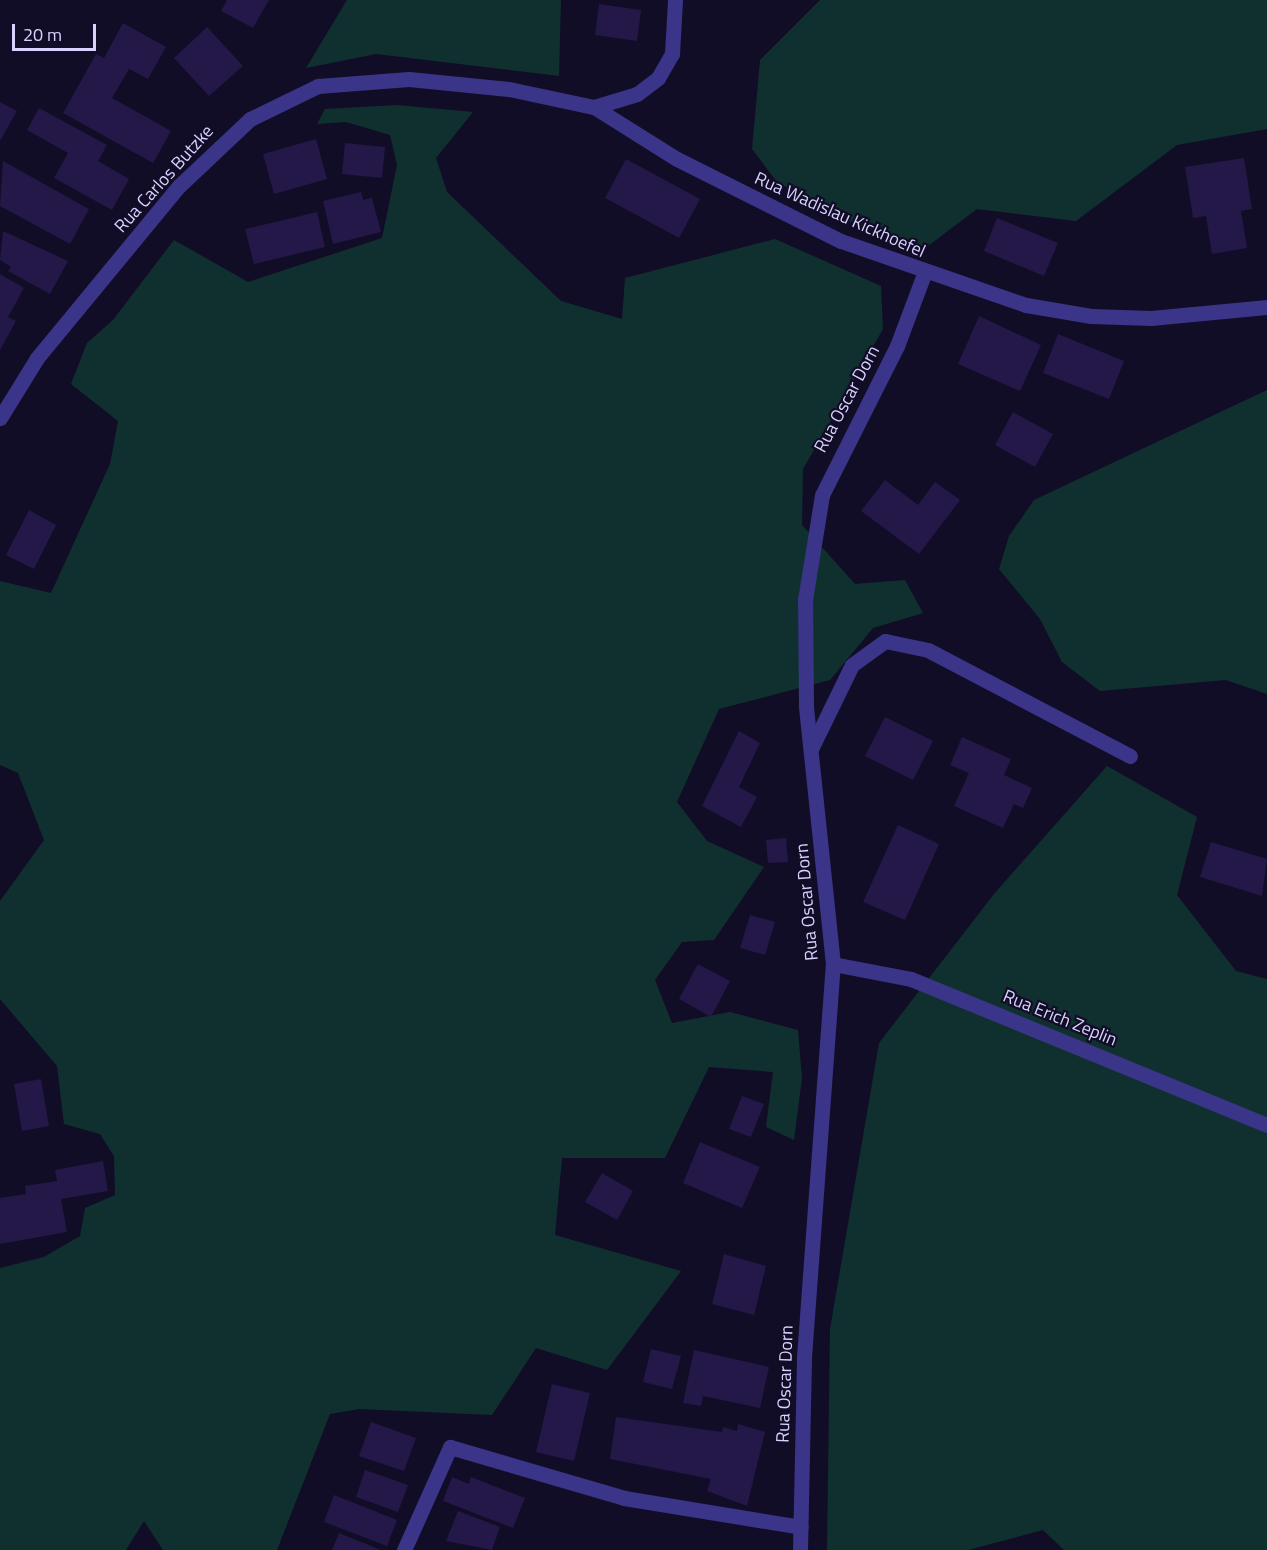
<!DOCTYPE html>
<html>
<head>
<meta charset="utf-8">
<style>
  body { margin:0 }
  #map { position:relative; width:1267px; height:1550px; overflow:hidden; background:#120d26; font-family:"Titillium Web",sans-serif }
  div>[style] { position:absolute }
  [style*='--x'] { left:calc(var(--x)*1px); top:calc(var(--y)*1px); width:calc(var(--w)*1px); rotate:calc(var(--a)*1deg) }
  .green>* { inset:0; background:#103030 }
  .building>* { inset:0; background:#231848 }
  .street>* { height:15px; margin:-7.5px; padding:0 7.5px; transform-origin:7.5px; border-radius:7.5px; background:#3a3588 }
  span { translate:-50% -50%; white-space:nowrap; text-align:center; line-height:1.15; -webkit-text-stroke:4.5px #120d26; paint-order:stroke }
  .street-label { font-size:18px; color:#d8d2ff }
  .scale { position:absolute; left:12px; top:24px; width:84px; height:27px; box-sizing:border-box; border:3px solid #d8d2ff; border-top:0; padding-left:8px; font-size:18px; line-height:21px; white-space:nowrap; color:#d8d2ff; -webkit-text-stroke:4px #120d26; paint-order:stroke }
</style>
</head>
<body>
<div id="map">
  <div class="green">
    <i style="clip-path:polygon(347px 0,561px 0,559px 76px,376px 54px,306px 68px)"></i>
    <i style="clip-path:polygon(820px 0,1267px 0,1267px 129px,1177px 145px,1076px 221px,977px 209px,924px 249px,853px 223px,777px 182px,752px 149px,760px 60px)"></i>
    <i style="clip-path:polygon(397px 105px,473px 112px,436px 158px,447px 192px,561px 301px,622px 319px,625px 278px,775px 239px,881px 286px,883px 329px,803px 469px,802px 525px,855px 584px,905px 580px,923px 613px,873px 628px,830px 680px,719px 709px,677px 802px,707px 841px,764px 867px,714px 940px,682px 942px,655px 980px,672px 1023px,730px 1012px,798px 1030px,802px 1078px,794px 1140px,766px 1127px,773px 1072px,709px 1067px,665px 1158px,562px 1158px,555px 1235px,681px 1271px,607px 1370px,536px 1348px,492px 1415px,359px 1409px,330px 1414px,277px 1550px,163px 1550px,144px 1521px,126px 1550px,0 1550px,0 1268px,44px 1257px,80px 1236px,85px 1208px,115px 1195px,114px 1156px,100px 1134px,64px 1124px,57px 1066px,0 999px,0 901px,44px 840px,18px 773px,0 765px,0 581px,51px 593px,110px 464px,118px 421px,71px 384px,87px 343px,113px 320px,174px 240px,248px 282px,382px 238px,397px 165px,390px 135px,346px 122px,317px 124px,325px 109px)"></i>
    <i style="clip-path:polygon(1267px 390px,1267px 694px,1226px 680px,1100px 691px,1062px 662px,1040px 619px,999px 569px,1009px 536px,1034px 500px)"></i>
    <i style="clip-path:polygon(1107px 766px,1197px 817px,1177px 895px,1236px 971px,1267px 979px,1267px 1550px,1064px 1550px,1043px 1530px,968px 1550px,827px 1550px,830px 1329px,879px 1043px,994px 894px)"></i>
  </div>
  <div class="building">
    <i style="clip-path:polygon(227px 0,269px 0,253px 28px,221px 11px)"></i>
    <i style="clip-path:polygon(599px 4px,641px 10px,637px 41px,595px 35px)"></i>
    <i style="clip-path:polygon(123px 23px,166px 47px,148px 79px,129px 69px,112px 98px,171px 131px,153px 163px,63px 113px,96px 54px,104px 58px)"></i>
    <i style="clip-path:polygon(207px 27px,243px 66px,209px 96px,174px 58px)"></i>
    <i style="clip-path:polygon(0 102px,17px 111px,0 141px)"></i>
    <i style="clip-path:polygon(39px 108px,107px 145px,98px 161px,129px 179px,112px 210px,54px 178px,68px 153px,27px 130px)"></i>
    <i style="clip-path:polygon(316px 139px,327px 179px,274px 194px,263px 154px)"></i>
    <i style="clip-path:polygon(345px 143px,385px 147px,382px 178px,342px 174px)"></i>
    <i style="clip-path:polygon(1244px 158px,1252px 209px,1241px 211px,1247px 248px,1212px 254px,1206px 216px,1193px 218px,1185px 167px)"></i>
    <i style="clip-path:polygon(626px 159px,700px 199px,679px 238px,605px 198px)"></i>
    <i style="clip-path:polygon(3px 161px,89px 209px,70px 244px,0 206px)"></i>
    <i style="clip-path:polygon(361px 192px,363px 200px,372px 198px,381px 232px,333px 244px,323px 201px)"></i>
    <i style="clip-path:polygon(317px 212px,325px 247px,254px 264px,245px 229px)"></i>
    <i style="clip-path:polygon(997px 218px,1058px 243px,1044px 276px,984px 251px)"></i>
    <i style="clip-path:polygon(3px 231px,68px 261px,50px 294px,8px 271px,11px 267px,0 260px)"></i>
    <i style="clip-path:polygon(0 274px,24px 288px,8px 317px,16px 321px,0 350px)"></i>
    <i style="clip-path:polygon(979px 316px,1041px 345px,1020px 391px,958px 364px)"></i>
    <i style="clip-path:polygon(1058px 334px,1124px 361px,1109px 399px,1043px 373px)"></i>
    <i style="clip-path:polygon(1013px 412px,1053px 434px,1035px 467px,995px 445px)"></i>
    <i style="clip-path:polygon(885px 480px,918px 505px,935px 482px,960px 500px,919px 554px,861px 511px)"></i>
    <i style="clip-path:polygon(29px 510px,56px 525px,34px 569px,6px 555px)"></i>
    <i style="clip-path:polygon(885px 717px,933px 741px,913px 780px,865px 756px)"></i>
    <i style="clip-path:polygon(739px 731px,760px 743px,739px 787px,757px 797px,741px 827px,702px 806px)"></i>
    <i style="clip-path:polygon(962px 737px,1011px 759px,1004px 775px,1032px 788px,1023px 808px,1014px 804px,1003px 828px,954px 806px,969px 773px,950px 765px)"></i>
    <i style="clip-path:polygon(898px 825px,939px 844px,905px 920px,863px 902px)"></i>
    <i style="clip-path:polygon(786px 838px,788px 862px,768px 863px,766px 840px)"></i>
    <i style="clip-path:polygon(1211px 842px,1267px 859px,1262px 896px,1200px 877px)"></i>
    <i style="clip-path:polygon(750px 915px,775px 922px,765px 955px,740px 948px)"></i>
    <i style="clip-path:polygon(698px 964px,730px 981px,711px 1017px,679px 999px)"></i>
    <i style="clip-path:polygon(41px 1079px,49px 1126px,22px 1131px,14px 1084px)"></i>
    <i style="clip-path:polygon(742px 1096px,764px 1104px,751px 1137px,729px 1129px)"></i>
    <i style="clip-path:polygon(700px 1142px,760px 1167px,742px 1208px,683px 1183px)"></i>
    <i style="clip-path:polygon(103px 1161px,108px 1191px,61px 1199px,67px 1232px,0 1244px,0 1198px,26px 1194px,25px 1186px,57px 1181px,55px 1170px)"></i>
    <i style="clip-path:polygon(602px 1173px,633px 1191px,617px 1220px,585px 1202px)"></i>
    <i style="clip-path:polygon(724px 1254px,766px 1266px,754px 1315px,712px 1304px)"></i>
    <i style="clip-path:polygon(651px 1349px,681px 1356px,672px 1389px,643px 1382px)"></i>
    <i style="clip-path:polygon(694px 1350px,769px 1367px,760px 1408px,703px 1396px,701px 1406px,683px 1403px)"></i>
    <i style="clip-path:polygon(552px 1384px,590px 1393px,574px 1461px,536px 1452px)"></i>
    <i style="clip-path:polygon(616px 1417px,722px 1432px,723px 1427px,737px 1431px,738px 1424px,765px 1432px,747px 1506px,707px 1491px,711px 1479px,610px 1459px)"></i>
    <i style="clip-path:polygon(371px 1422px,416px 1438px,404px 1471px,359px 1456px)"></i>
    <i style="clip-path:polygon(365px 1470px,408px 1485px,398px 1512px,356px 1497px)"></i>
    <i style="clip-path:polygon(452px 1477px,469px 1484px,471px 1477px,525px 1498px,513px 1528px,443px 1501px)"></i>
    <i style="clip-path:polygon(334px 1495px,397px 1520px,387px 1546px,324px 1522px)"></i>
    <i style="clip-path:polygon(458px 1511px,500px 1527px,492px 1550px,446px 1541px)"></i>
    <i style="clip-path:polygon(339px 1533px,381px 1550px,332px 1550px)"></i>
  </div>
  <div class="street">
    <i style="--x:594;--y:107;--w:98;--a:32.1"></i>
    <i style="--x:677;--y:159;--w:183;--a:26.6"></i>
    <i style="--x:841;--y:241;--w:196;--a:19.1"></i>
    <i style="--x:1026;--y:305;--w:66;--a:9.6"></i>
    <i style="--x:1091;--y:316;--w:60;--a:1.9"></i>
    <i style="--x:1151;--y:318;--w:117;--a:-5.4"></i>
    <i style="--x:0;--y:418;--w:70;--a:-58.3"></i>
    <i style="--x:37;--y:358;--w:223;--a:-50.5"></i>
    <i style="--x:179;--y:186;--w:98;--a:-43.3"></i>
    <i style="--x:250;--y:119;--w:76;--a:-25.9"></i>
    <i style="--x:318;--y:86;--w:91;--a:-4.4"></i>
    <i style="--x:409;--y:79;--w:100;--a:5.7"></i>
    <i style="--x:509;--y:89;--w:87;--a:12"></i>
    <i style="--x:594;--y:107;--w:45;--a:-16.8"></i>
    <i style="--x:637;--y:94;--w:26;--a:-37"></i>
    <i style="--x:658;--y:78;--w:28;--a:-60"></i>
    <i style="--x:672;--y:54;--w:54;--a:-86.8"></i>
    <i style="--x:811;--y:749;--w:93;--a:-64"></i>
    <i style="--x:852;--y:665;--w:41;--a:-36"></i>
    <i style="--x:885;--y:641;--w:44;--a:11.8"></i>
    <i style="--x:928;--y:650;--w:228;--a:27.7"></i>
    <i style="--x:833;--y:964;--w:79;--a:10.9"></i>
    <i style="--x:911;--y:979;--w:385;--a:22.3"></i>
    <i style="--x:404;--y:1550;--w:113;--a:-65.9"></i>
    <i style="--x:450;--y:1447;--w:181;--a:16.3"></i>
    <i style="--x:624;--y:1498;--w:179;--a:9.3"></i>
    <i style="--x:800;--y:1550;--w:193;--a:-88.8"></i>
    <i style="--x:804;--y:1357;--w:394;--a:-85.8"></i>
    <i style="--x:833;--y:964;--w:260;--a:-96"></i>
    <i style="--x:806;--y:705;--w:105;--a:-90.5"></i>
    <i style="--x:805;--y:600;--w:106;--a:-80.8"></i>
    <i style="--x:822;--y:495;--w:167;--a:-63.3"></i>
    <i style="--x:897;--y:346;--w:77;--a:-69.4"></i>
  </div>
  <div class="street-label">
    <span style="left:164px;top:179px;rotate:-48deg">Rua Carlos Butzke</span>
    <span style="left:840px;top:215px;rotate:24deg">Rua Wadislau Kickhoefel</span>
    <span style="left:847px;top:399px;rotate:-62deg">Rua Oscar Dorn</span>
    <span style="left:807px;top:902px;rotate:-95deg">Rua Oscar Dorn</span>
    <span style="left:1060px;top:1018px;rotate:22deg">Rua Erich Zeplin</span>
    <span style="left:785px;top:1384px;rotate:-88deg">Rua Oscar Dorn</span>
  </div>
  <div class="scale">20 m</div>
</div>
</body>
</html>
